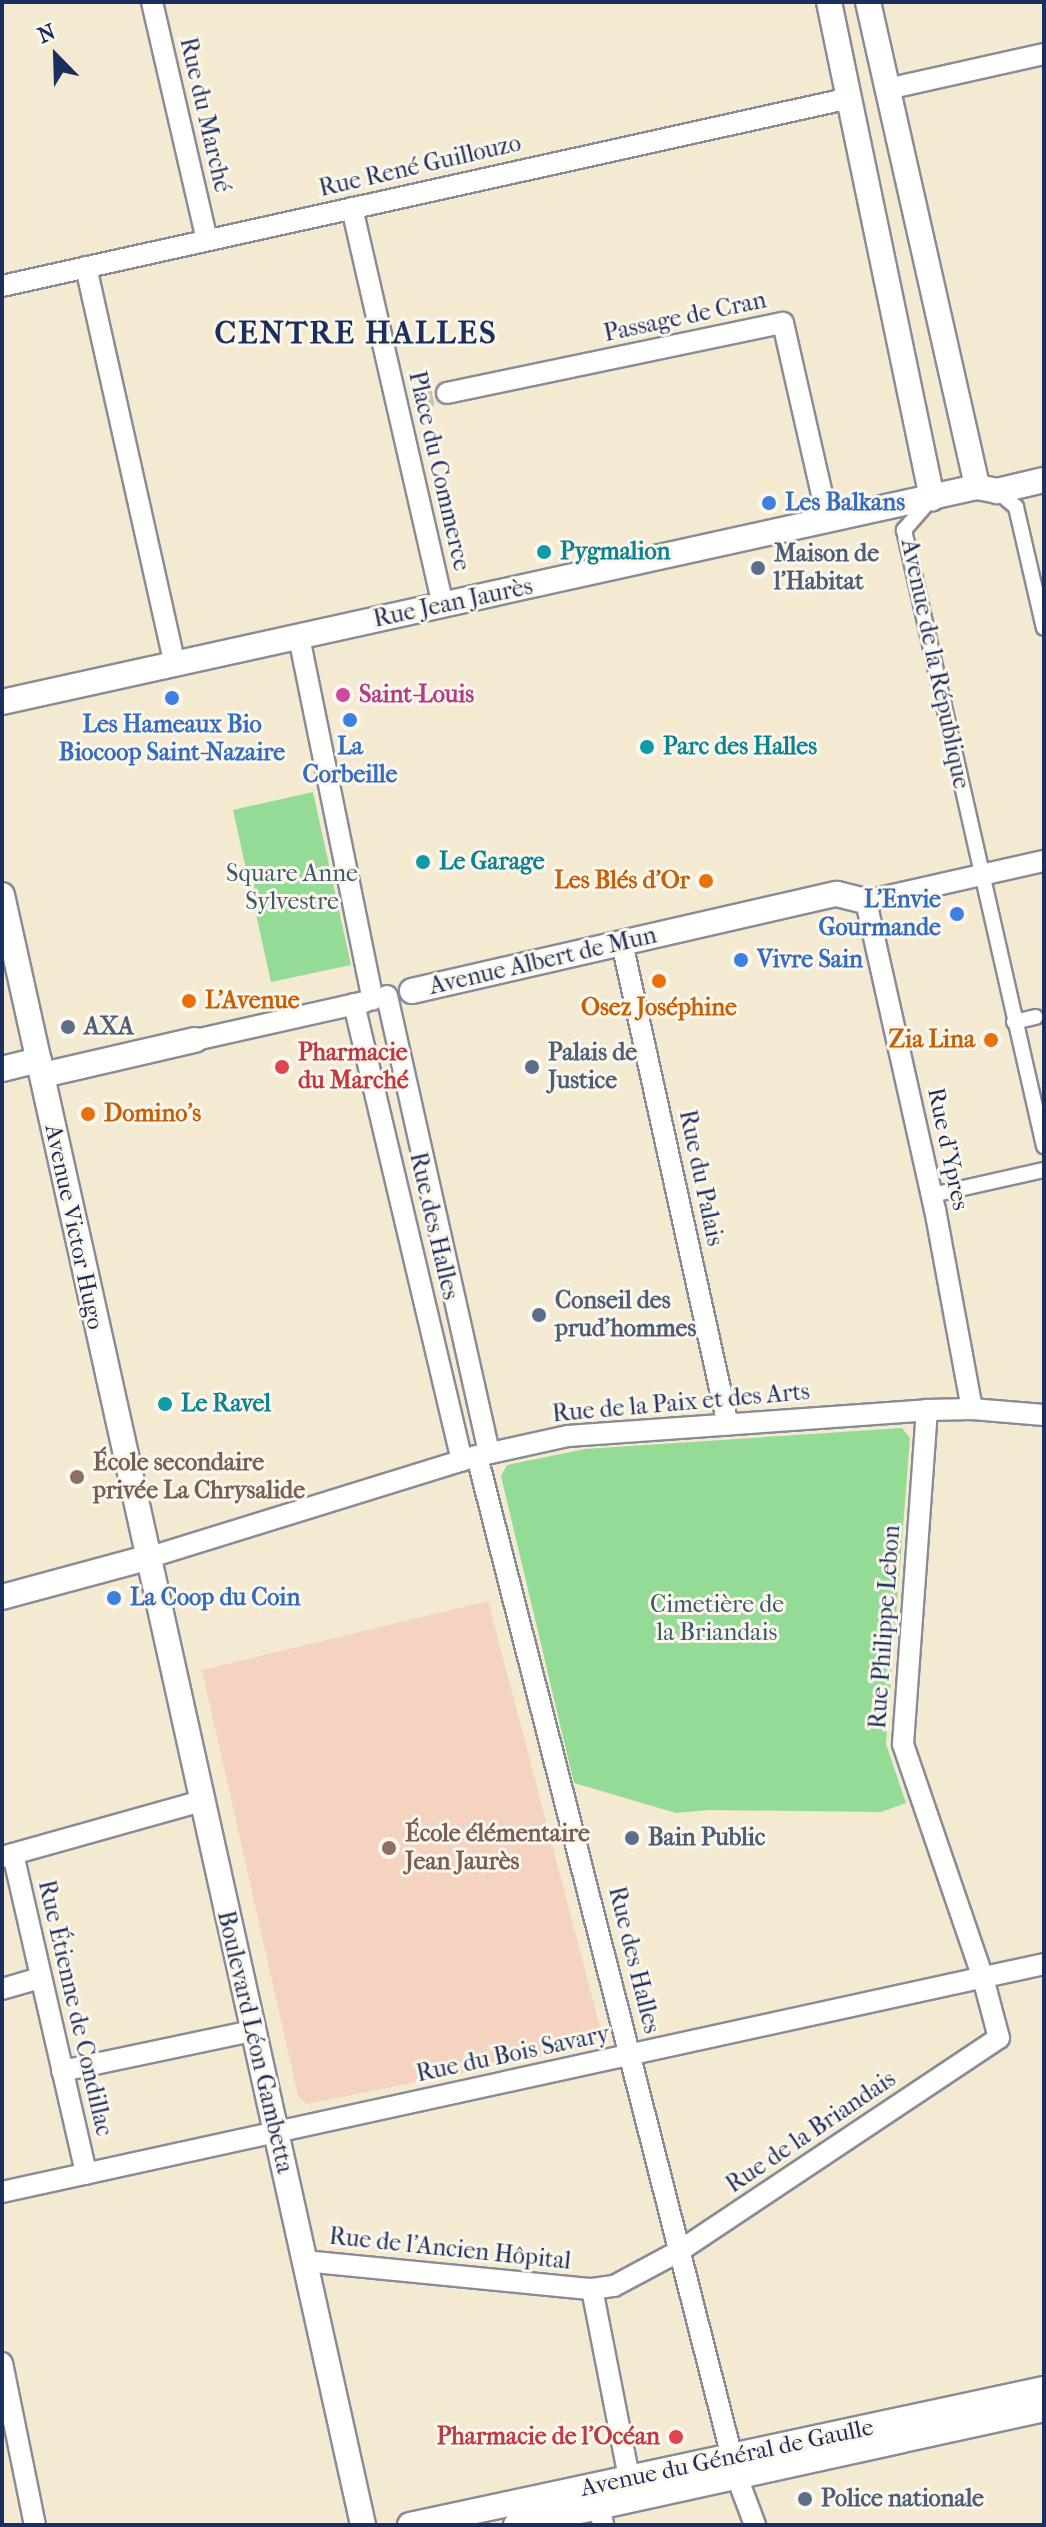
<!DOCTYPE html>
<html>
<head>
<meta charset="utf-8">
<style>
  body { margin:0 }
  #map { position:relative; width:1046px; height:2527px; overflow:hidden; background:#f4e9d1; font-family:"IM FELL French Canon",serif }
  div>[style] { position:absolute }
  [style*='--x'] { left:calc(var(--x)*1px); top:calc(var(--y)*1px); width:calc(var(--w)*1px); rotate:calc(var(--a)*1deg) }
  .built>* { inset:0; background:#f4d3c0 }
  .green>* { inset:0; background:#94db95 }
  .minor-tunnel>* { height:20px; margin-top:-10px; transform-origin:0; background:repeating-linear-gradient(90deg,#c9c4ba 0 20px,transparent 0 30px) }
  .roads { filter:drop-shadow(2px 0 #888c98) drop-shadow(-2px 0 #888c98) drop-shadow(0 2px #888c98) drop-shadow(0 -2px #888c98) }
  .pedestrian>* { height:14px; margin:-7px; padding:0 7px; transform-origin:7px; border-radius:7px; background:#fff }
  .minor>* { height:20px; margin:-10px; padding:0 10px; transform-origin:10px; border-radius:10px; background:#fff }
  .tertiary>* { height:24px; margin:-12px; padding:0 12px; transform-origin:12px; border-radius:12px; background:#fff }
  .dots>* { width:22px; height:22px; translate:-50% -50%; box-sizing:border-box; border:4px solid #fbf7ec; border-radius:50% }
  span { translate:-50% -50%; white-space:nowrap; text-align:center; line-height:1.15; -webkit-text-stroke:6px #fbf7ec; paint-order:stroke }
  .street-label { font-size:24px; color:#1b2f5e }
  .shop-label { font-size:24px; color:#366cbe; font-weight:700 }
  .left { translate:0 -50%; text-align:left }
  .right { translate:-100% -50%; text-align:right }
  .culture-label { font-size:24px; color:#0d838f; font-weight:700 }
  .service-label { font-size:24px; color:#4e5e75; font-weight:700 }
  .hotel-label { font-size:24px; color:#b23c85; font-weight:700 }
  .park-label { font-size:24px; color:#395a6c }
  .food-label { font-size:24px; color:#c56008; font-weight:700 }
  .health-label { font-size:24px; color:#be3a42; font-weight:700 }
  .education-label { font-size:24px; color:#785e54; font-weight:700 }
  .district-label { font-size:32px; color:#1b2f5e; font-weight:700; letter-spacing:2px }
  .frame { position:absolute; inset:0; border:4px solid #1b2f5e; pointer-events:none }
  .north { position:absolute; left:16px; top:16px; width:80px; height:80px; -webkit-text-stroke:6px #fbf7ec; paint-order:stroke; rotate:337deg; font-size:22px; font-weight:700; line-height:32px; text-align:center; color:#1b2f5e }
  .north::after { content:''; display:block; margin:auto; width:28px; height:36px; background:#1b2f5e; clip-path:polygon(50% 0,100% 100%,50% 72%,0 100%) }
</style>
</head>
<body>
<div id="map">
  <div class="built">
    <i style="clip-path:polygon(488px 1601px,600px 2027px,596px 2046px,307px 2104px,298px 2096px,202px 1670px)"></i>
  </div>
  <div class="green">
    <i style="clip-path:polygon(313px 792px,351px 965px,271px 982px,233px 810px)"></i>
    <i style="clip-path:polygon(902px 1428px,910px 1438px,886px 1744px,906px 1803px,881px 1812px,709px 1810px,676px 1813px,574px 1783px,501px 1476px,507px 1465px,585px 1449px)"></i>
  </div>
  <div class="minor-tunnel">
    <i style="--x:413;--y:400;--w:35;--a:-12"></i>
  </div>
  <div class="roads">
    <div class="pedestrian">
      <i style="--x:997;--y:491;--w:25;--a:40"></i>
      <i style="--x:1016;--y:507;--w:124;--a:77"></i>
      <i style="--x:932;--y:498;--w:43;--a:131.2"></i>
      <i style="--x:904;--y:530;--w:632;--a:77.2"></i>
      <i style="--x:1014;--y:1022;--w:22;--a:-13"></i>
      <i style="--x:932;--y:1195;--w:115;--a:-12.6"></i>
    </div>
    <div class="minor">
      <i style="--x:152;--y:2;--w:244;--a:77"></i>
      <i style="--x:887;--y:89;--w:161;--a:-12.6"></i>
      <i style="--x:352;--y:208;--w:407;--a:77.1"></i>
      <i style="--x:86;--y:267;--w:407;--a:77.4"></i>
      <i style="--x:2;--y:286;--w:869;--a:-12.5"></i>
      <i style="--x:447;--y:393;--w:343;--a:-11.8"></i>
      <i style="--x:783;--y:323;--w:203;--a:77.2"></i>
      <i style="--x:299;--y:637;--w:370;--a:78.5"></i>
      <i style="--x:622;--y:943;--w:493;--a:77.6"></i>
      <i style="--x:387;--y:996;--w:468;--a:77.4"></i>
      <i style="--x:354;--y:1004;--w:469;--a:76.7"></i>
      <i style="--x:195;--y:1040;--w:174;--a:-12.6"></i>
      <i style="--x:972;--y:1409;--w:202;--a:-100.5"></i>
      <i style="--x:935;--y:1210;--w:317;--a:-102.6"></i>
      <i style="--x:866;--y:901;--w:182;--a:-12.7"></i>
      <i style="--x:477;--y:1456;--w:1054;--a:75.71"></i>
      <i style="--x:737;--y:2477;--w:51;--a:69.4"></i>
      <i style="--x:147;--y:1558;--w:345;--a:-17.2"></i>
      <i style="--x:477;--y:1456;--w:93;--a:-12.4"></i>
      <i style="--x:568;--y:1436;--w:360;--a:-4.1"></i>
      <i style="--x:927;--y:1410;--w:45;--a:-1.3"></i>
      <i style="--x:972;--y:1409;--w:72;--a:4.8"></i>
      <i style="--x:13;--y:1854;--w:328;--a:77.1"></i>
      <i style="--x:2;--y:1857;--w:207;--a:-15.7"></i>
      <i style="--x:2;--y:1989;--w:40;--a:-16"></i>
      <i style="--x:62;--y:2071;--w:194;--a:-11.9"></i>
      <i style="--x:2;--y:2192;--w:1067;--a:-12.34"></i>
      <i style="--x:304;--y:2261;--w:289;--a:5.6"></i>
      <i style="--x:592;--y:2289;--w:22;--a:-8"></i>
      <i style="--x:614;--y:2286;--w:76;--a:-28.2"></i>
      <i style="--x:681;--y:2250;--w:382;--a:-33.7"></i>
      <i style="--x:999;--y:2038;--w:62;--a:-104.9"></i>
      <i style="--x:983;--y:1978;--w:247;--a:-108.9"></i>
      <i style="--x:903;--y:1744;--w:335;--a:-85.9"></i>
      <i style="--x:592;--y:2289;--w:208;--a:78.9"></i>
      <i style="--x:2;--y:2363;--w:165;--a:78.5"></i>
      <i style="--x:596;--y:2491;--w:35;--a:78"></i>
    </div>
    <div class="tertiary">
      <i style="--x:829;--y:2;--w:507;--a:78.27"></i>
      <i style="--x:868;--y:2;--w:497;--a:77.3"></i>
      <i style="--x:2;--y:702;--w:998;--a:-12.44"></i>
      <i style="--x:977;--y:487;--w:20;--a:11"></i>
      <i style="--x:997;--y:491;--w:48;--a:-13.2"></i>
      <i style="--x:2;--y:895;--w:1669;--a:77.51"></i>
      <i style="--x:412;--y:991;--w:436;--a:-12.9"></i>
      <i style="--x:837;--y:894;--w:30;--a:14"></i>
      <i style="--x:2;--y:1069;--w:38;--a:-14"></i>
      <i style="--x:43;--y:1075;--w:156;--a:-13"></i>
      <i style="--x:2;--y:1597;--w:150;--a:-15.1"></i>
      <i style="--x:410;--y:2525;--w:648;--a:-12.11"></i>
      <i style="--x:516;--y:2525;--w:541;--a:-12.39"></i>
    </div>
  </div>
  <div class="dots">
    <i style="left:769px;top:503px;background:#3f7fe0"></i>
    <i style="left:544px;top:552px;background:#0f9aa8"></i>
    <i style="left:758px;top:568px;background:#5c6f8a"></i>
    <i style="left:343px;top:695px;background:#d1479c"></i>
    <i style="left:172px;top:698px;background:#3f7fe0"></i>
    <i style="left:350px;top:720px;background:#3f7fe0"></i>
    <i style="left:647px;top:747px;background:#0f9aa8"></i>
    <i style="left:423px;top:862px;background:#0f9aa8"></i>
    <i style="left:706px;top:881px;background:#e8710a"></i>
    <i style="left:957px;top:914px;background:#3f7fe0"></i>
    <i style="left:741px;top:960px;background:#3f7fe0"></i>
    <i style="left:659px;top:981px;background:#e8710a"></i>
    <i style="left:189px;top:1001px;background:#e8710a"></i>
    <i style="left:68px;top:1027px;background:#5c6f8a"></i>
    <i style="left:991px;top:1040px;background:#e8710a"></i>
    <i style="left:282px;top:1067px;background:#e0444e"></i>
    <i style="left:532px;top:1067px;background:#5c6f8a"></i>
    <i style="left:88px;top:1114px;background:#e8710a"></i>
    <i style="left:539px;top:1315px;background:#5c6f8a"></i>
    <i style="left:165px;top:1404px;background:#0f9aa8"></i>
    <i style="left:77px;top:1477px;background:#8d6e63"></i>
    <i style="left:114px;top:1598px;background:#3f7fe0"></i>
    <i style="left:632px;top:1838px;background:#5c6f8a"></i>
    <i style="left:389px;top:1848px;background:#8d6e63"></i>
    <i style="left:676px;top:2437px;background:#e0444e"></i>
    <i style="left:805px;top:2499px;background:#5c6f8a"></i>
  </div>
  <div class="street-label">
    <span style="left:205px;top:115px;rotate:77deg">Rue du Marché</span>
    <span style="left:420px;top:166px;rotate:-13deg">Rue René Guillouzo</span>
    <span style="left:685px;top:317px;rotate:-12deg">Passage de Cran</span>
    <span style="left:439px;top:471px;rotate:77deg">Place du Commerce</span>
    <span style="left:453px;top:603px;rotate:-12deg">Rue Jean Jaurès</span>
    <span style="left:935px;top:664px;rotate:78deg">Avenue de la République</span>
    <span style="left:543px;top:961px;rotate:-13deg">Avenue Albert de Mun</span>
    <span style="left:948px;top:1149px;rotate:78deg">Rue d'Ypres</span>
    <span style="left:701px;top:1178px;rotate:78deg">Rue du Palais</span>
    <span style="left:434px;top:1226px;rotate:77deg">Rue des Halles</span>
    <span style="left:74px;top:1227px;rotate:78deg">Avenue Victor Hugo</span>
    <span style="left:681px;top:1403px;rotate:-5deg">Rue de la Paix et des Arts</span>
    <span style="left:885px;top:1627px;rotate:-86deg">Rue Philippe Lebon</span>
    <span style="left:634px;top:1960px;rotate:76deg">Rue des Halles</span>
    <span style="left:75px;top:2008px;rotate:77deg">Rue Étienne de Condillac</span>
    <span style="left:255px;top:2042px;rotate:77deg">Boulevard Léon Gambetta</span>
    <span style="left:513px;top:2054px;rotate:-12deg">Rue du Bois Savary</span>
    <span style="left:811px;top:2132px;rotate:-34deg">Rue de la Briandais</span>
    <span style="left:450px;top:2249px;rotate:6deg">Rue de l'Ancien Hôpital</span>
    <span style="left:727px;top:2458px;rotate:-12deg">Avenue du Général de Gaulle</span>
  </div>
  <div class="shop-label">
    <span class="left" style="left:785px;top:503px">Les Balkans</span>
    <span style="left:172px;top:739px">Les Hameaux Bio<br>Biocoop Saint-Nazaire</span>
    <span style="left:350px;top:761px">La<br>Corbeille</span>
    <span class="right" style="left:941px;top:914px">L'Envie<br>Gourmande</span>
    <span class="left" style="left:757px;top:960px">Vivre Sain</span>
    <span class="left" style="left:130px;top:1598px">La Coop du Coin</span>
  </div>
  <div class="culture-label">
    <span class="left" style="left:560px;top:552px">Pygmalion</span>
    <span class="left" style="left:663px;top:747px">Parc des Halles</span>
    <span class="left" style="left:439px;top:862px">Le Garage</span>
    <span class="left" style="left:181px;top:1404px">Le Ravel</span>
  </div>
  <div class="service-label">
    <span class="left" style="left:774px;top:568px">Maison de<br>l'Habitat</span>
    <span class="left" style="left:84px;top:1027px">AXA</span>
    <span class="left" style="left:548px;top:1067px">Palais de<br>Justice</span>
    <span class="left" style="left:555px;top:1315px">Conseil des<br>prud'hommes</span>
    <span class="left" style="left:648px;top:1838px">Bain Public</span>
    <span class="left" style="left:821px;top:2499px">Police nationale</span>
  </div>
  <div class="hotel-label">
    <span class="left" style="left:359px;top:695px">Saint-Louis</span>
  </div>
  <div class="park-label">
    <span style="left:292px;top:888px">Square Anne<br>Sylvestre</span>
    <span style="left:717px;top:1619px">Cimetière de<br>la Briandais</span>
  </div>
  <div class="food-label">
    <span class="right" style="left:690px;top:881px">Les Blés d'Or</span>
    <span class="left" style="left:205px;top:1001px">L'Avenue</span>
    <span style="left:659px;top:1008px">Osez Joséphine</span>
    <span class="right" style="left:975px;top:1040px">Zia Lina</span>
    <span class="left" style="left:104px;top:1114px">Domino's</span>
  </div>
  <div class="health-label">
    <span class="left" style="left:298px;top:1067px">Pharmacie<br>du Marché</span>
    <span class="right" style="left:660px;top:2437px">Pharmacie de l'Océan</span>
  </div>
  <div class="education-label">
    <span class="left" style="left:93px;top:1477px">École secondaire<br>privée La Chrysalide</span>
    <span class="left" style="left:405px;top:1848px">École élémentaire<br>Jean Jaurès</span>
  </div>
  <div class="district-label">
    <span style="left:356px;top:333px">CENTRE HALLES</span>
  </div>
  <div class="frame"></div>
  <div class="north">N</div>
</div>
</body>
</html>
